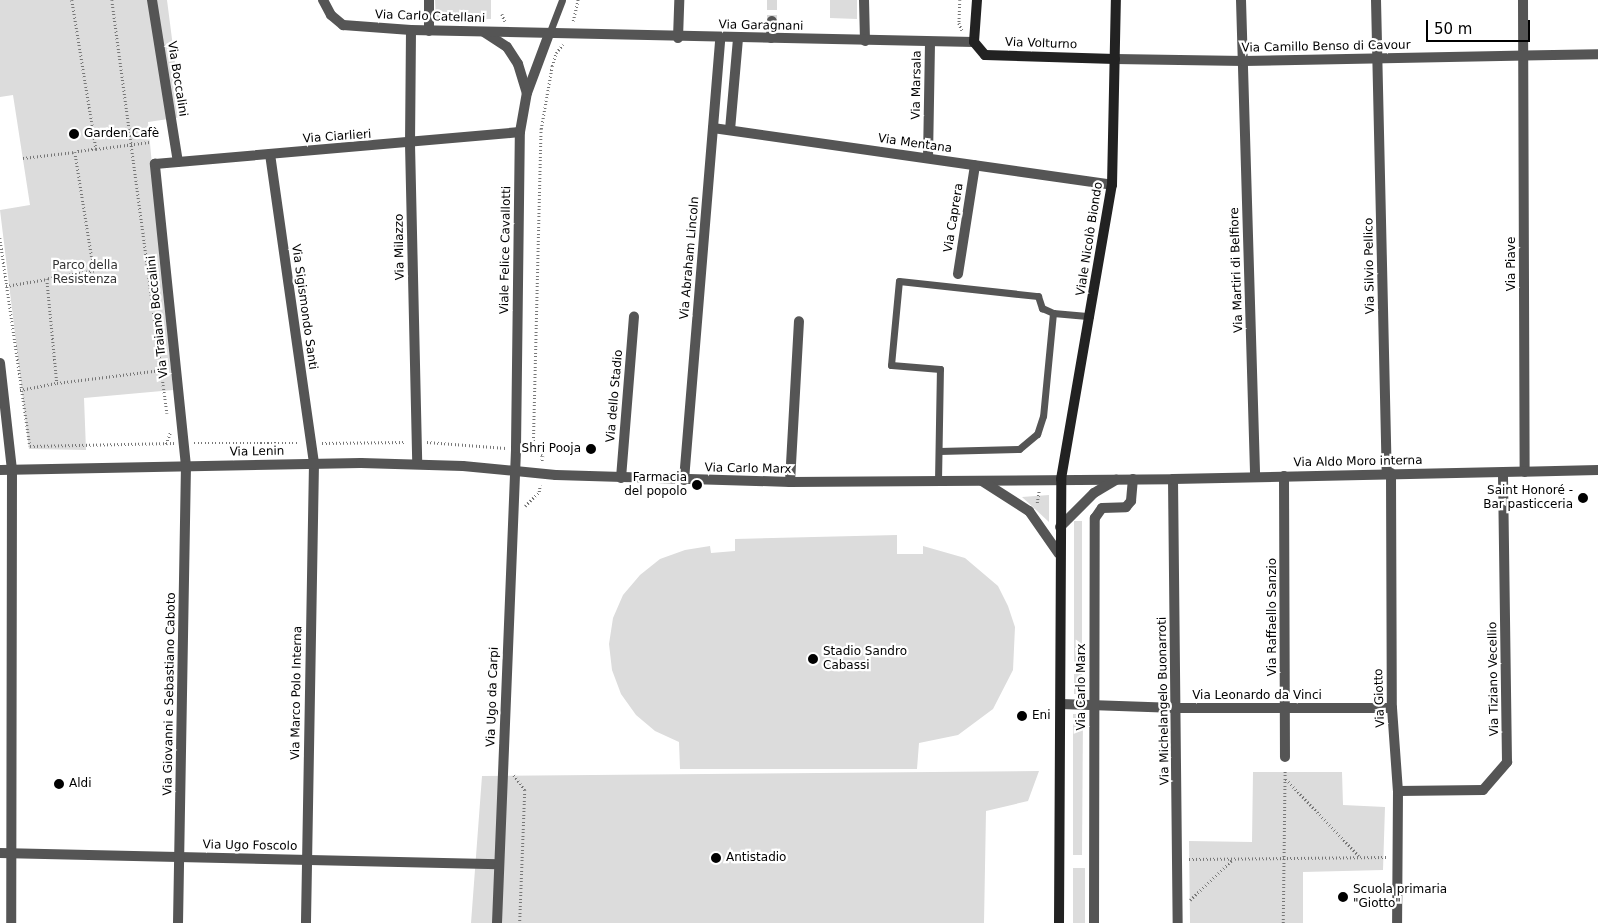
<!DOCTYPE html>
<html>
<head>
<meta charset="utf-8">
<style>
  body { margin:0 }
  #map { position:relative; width:1598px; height:923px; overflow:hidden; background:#fff; font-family:"DejaVu Sans",sans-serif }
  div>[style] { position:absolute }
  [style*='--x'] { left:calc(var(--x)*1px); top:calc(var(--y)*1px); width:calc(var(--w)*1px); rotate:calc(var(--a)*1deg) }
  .green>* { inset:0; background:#dcdcdc }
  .minor-tunnel>* { height:10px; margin-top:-5px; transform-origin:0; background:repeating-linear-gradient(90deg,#d9d9d9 0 10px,transparent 0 15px) }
  .path>* { height:2.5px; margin-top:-1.25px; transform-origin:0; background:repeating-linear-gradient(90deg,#777 0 1px,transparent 0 3.5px) }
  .service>* { height:7px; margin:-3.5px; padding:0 3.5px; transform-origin:3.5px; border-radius:3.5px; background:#555 }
  .minor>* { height:10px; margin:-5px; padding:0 5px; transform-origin:5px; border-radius:5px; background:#555 }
  .tertiary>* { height:10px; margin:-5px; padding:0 5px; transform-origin:5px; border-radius:5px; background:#555 }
  .secondary>* { height:10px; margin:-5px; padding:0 5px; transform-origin:5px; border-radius:5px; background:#222 }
  .dots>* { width:14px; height:14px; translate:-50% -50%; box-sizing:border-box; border:2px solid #fff; border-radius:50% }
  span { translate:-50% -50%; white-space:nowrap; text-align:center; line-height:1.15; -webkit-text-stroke:4.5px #fff; paint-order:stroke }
  .street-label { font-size:12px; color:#000 }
  .poi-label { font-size:12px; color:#000 }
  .left { translate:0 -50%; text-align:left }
  .right { translate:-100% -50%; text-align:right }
  .park-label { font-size:12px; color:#333 }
  .scale { position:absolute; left:1426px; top:20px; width:104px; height:22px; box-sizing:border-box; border:2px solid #000; border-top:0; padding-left:6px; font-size:15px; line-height:18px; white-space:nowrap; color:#000; -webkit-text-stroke:4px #fff; paint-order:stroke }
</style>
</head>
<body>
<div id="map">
  <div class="green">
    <i style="clip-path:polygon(0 0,167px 0,182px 117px,148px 122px,173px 390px,84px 398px,86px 450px,29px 449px,0 210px,30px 205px,13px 95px,0 97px)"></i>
    <i style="clip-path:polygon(435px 0,491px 0,491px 19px,436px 20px)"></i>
    <i style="clip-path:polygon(830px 0,857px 0,857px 19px,830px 18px)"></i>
    <i style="clip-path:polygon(1049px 495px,1049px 522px,1022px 497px)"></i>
    <i style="clip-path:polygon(1074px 521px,1082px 521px,1082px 694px,1074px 694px)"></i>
    <i style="clip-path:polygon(897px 535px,897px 554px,923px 554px,923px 546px,965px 558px,998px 586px,1008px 606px,1015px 627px,1013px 670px,993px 709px,958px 735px,919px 743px,917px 769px,680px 769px,679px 742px,655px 731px,636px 715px,621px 694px,612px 670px,609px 644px,613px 618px,623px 595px,640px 575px,660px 559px,685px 550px,710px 546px,711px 553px,735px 551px,735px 539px)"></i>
    <i style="clip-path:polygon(1073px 714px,1083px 714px,1082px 855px,1073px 855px)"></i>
    <i style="clip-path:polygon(1039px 771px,1028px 801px,986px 811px,984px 923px,471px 923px,482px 776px)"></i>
    <i style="clip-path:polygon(1253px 772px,1342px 772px,1343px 805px,1385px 807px,1383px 870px,1303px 872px,1303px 923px,1190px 923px,1189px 841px,1252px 842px)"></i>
    <i style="clip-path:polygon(1073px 868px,1085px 868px,1085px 923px,1073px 923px)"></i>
  </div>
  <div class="minor-tunnel">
    <i style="--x:772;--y:0;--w:21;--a:90"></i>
  </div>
  <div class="path">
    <i style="--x:72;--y:0;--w:151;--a:80.8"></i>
    <i style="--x:96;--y:149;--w:21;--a:172"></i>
    <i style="--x:75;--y:152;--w:121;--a:80.9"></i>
    <i style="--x:94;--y:271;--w:48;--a:170.3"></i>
    <i style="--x:47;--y:279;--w:104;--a:84.5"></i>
    <i style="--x:57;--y:383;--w:105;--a:-7.1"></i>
    <i style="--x:112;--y:0;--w:417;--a:82.4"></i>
    <i style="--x:960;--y:0;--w:23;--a:92"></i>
    <i style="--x:959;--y:23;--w:8;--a:67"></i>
    <i style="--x:502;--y:14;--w:8;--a:67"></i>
    <i style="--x:573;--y:21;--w:22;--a:-77"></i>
    <i style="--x:96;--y:149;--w:54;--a:-7.4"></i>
    <i style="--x:23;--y:158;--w:52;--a:-6.6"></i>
    <i style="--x:0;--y:238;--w:210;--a:81.8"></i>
    <i style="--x:30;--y:446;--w:144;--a:-1.2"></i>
    <i style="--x:6;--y:286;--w:42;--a:-9.7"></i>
    <i style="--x:20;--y:390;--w:38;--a:-11"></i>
    <i style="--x:427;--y:442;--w:79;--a:4.3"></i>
    <i style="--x:194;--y:443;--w:105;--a:0"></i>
    <i style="--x:322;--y:443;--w:84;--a:-0.7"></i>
    <i style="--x:166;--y:444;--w:12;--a:-70"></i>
    <i style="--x:527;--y:448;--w:6;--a:0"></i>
    <i style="--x:533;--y:448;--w:13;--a:39"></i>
    <i style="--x:543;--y:456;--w:6;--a:99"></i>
    <i style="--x:533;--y:448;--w:319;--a:-88.6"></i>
    <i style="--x:541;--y:129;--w:64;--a:-80.1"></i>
    <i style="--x:552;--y:66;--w:14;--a:-73"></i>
    <i style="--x:556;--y:53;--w:11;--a:-52"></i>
    <i style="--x:1037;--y:503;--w:12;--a:-81"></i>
    <i style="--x:525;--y:506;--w:20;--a:-45"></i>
    <i style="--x:539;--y:492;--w:7;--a:-82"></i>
    <i style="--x:514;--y:775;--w:19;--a:54"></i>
    <i style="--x:525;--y:790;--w:133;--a:92.2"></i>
    <i style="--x:1286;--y:779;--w:106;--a:46.5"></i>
    <i style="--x:1189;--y:859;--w:197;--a:-0.6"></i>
    <i style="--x:1190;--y:900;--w:59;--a:-43.6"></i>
    <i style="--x:1283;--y:923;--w:154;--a:-89.3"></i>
  </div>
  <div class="service">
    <i style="--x:549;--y:34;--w:36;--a:-69"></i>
    <i style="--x:1053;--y:313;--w:37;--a:5"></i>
    <i style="--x:938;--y:481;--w:112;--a:-89"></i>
    <i style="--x:940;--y:369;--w:49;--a:-175.3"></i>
    <i style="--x:891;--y:365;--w:84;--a:-84.6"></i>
    <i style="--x:899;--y:281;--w:140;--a:6.2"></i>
    <i style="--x:1038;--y:296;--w:13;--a:72"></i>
    <i style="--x:1042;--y:308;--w:12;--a:24"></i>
    <i style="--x:1053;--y:313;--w:103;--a:95.5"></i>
    <i style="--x:1043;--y:416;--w:19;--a:108"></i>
    <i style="--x:1037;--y:434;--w:23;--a:140"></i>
    <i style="--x:1019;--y:449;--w:80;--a:178.6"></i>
  </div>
  <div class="minor">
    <i style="--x:152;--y:0;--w:164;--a:80.9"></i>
    <i style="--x:864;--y:0;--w:41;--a:88.6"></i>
    <i style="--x:1241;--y:0;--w:477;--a:88.3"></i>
    <i style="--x:1376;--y:0;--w:472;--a:88.7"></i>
    <i style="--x:1523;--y:0;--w:472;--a:89.8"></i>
    <i style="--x:411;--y:30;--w:114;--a:90.5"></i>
    <i style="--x:410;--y:144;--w:320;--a:88.7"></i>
    <i style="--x:429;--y:31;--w:31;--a:-90"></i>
    <i style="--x:484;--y:32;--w:27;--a:33"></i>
    <i style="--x:507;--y:47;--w:20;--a:57"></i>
    <i style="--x:518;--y:64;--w:30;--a:73"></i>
    <i style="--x:678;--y:38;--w:38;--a:-88"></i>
    <i style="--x:771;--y:38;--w:17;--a:-87"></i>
    <i style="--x:1115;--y:59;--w:129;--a:0.9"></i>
    <i style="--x:1244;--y:61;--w:354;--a:-1.1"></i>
    <i style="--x:713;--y:128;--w:403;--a:8.1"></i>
    <i style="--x:730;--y:130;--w:92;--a:-85"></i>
    <i style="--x:270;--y:154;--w:312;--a:81.9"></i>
    <i style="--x:314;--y:463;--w:460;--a:91"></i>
    <i style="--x:928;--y:158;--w:116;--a:-89"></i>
    <i style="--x:958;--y:274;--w:110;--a:-81.1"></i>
    <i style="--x:0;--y:363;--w:108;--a:83.6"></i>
    <i style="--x:12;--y:470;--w:453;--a:90.1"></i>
    <i style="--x:1391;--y:473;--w:235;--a:89.8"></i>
    <i style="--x:1392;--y:708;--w:83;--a:85.9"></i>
    <i style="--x:1398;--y:791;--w:132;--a:90.4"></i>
    <i style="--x:1284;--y:476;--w:281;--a:89.8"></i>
    <i style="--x:621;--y:478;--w:162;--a:-85.4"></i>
    <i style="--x:1173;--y:479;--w:444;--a:89.4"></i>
    <i style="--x:684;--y:480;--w:443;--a:-85.3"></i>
    <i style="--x:790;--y:482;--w:161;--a:-86.8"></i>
    <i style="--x:1061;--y:704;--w:116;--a:2"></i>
    <i style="--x:1177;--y:708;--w:215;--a:0"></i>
    <i style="--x:1398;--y:791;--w:85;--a:-0.7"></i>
    <i style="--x:1483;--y:790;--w:37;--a:-49"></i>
    <i style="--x:1507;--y:762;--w:289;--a:-90.8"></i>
    <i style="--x:0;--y:853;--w:499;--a:1.3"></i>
    <i style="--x:178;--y:923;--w:457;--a:-89"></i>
    <i style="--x:186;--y:466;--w:304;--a:-95.9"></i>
    <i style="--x:155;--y:164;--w:366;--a:-5"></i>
    <i style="--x:1094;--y:923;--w:405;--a:-89.9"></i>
    <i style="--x:1095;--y:518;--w:12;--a:-55"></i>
    <i style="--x:1102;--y:508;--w:24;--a:-2"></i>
    <i style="--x:1126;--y:507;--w:8;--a:-50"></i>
    <i style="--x:1131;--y:501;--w:22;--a:-85"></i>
  </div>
  <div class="tertiary">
    <i style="--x:323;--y:0;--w:17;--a:62"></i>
    <i style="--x:331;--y:15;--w:16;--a:40"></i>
    <i style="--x:343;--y:25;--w:68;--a:4.2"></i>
    <i style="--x:411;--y:30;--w:563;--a:1.22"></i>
    <i style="--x:0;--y:470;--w:361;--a:-1.1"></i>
    <i style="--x:361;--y:463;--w:102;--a:1.7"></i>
    <i style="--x:463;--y:466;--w:93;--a:5.5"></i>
    <i style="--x:556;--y:475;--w:234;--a:1.7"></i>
    <i style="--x:790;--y:482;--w:383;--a:-0.4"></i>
    <i style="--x:1173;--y:479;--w:425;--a:-1.2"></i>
    <i style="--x:982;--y:481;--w:56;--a:32.6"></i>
    <i style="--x:1029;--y:511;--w:52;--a:55.1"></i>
    <i style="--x:1060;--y:527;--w:48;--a:-45"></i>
    <i style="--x:1094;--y:493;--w:26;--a:-31"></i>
    <i style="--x:497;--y:923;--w:475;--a:-87.7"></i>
    <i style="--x:516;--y:448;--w:316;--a:-89.3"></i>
    <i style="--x:520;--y:132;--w:40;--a:-80"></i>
    <i style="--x:527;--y:93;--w:63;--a:-69.6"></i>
  </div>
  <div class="secondary">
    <i style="--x:977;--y:0;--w:42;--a:94.1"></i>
    <i style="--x:974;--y:42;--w:17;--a:50"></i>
    <i style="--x:985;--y:55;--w:130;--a:1.8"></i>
    <i style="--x:1059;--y:923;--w:444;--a:-89.7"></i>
    <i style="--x:1061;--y:479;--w:298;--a:-80.2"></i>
    <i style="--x:1112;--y:185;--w:185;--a:-88.8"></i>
  </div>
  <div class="dots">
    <i style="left:74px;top:134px;background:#000"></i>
    <i style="left:591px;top:449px;background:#000"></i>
    <i style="left:697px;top:485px;background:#000"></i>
    <i style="left:1583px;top:498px;background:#000"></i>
    <i style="left:813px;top:659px;background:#000"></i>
    <i style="left:1022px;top:716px;background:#000"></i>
    <i style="left:59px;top:784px;background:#000"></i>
    <i style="left:716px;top:858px;background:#000"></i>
    <i style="left:1343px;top:897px;background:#000"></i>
  </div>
  <div class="street-label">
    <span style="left:430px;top:17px;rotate:2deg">Via Carlo Catellani</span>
    <span style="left:761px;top:26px;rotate:1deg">Via Garagnani</span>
    <span style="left:1041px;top:44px;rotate:2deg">Via Volturno</span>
    <span style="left:1326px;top:47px;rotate:-1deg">Via Camillo Benso di Cavour</span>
    <span style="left:177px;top:79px;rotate:81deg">Via Boccalini</span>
    <span style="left:917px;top:85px;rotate:-89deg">Via Marsala</span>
    <span style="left:337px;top:137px;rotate:-4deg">Via Ciarlieri</span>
    <span style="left:915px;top:144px;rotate:8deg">Via Mentana</span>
    <span style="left:954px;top:218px;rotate:-81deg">Via Caprera</span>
    <span style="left:1090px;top:239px;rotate:-81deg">Viale Nicolò Biondo</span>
    <span style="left:400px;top:247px;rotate:-91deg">Via Milazzo</span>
    <span style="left:506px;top:250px;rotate:-89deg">Viale Felice Cavallotti</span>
    <span style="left:690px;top:258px;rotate:-85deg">Via Abraham Lincoln</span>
    <span style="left:1512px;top:264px;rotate:-90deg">Via Piave</span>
    <span style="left:1370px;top:266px;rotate:-91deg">Via Silvio Pellico</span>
    <span style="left:1237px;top:270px;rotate:-92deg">Via Martiri di Belfiore</span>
    <span style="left:304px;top:307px;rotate:82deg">Via Sigismondo Santi</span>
    <span style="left:158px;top:317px;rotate:-96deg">Via Traiano Boccalini</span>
    <span style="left:615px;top:396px;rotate:-85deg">Via dello Stadio</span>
    <span style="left:257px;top:452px;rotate:-1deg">Via Lenin</span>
    <span style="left:1358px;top:462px;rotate:-1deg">Via Aldo Moro interna</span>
    <span style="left:748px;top:469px;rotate:1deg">Via Carlo Marx</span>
    <span style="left:1273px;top:617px;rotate:-90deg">Via Raffaello Sanzio</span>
    <span style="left:1494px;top:679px;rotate:-91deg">Via Tiziano Vecellio</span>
    <span style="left:1082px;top:687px;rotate:-90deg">Via Carlo Marx</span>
    <span style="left:297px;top:693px;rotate:-89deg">Via Marco Polo Interna</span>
    <span style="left:170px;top:694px;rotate:-89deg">Via Giovanni e Sebastiano Caboto</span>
    <span style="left:1257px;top:696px">Via Leonardo da Vinci</span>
    <span style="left:493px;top:697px;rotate:-88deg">Via Ugo da Carpi</span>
    <span style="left:1380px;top:698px;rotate:-92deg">Via Giotto</span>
    <span style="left:1164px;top:701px;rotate:-91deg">Via Michelangelo Buonarroti</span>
    <span style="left:250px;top:846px;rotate:1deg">Via Ugo Foscolo</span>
  </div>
  <div class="poi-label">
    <span class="left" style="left:84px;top:134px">Garden Cafè</span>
    <span class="right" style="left:581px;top:449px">Shri Pooja</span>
    <span class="right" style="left:687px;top:485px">Farmacia<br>del popolo</span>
    <span class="right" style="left:1573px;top:498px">Saint Honoré -<br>Bar pasticceria</span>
    <span class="left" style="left:823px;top:659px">Stadio Sandro<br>Cabassi</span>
    <span class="left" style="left:1032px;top:716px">Eni</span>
    <span class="left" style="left:69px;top:784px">Aldi</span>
    <span class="left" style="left:726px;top:858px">Antistadio</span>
    <span class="left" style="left:1353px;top:897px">Scuola primaria<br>"Giotto"</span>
  </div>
  <div class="park-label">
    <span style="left:85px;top:273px">Parco della<br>Resistenza</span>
  </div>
  <div class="scale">50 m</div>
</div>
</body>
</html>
